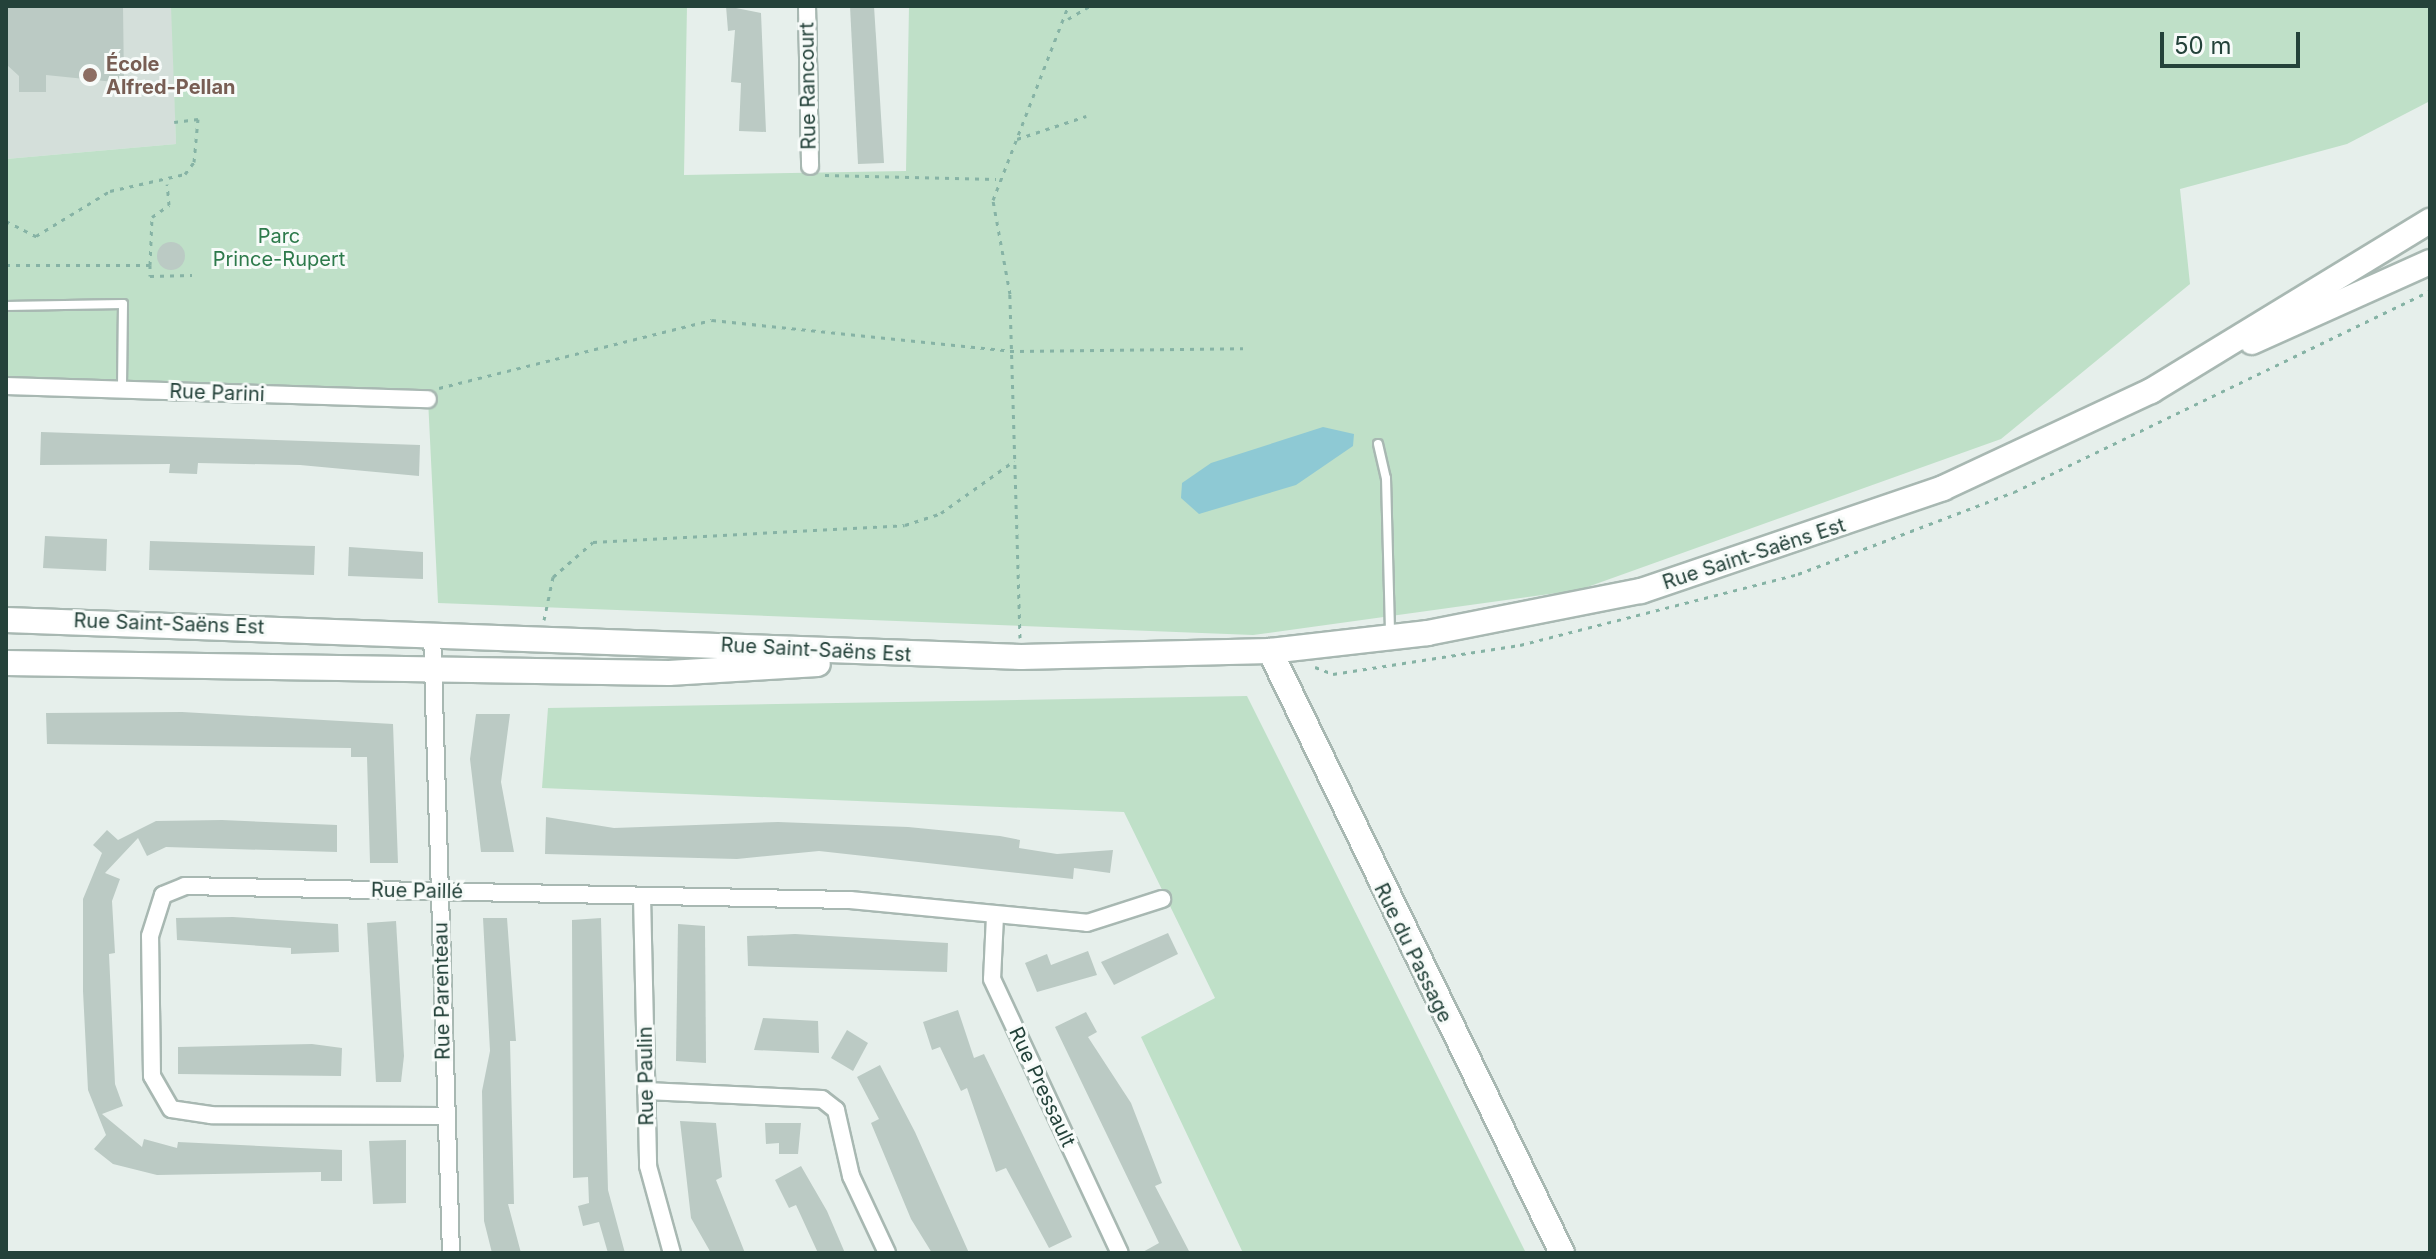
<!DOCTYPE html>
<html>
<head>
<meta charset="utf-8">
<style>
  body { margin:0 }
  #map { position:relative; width:2436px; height:1259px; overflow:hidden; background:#e6efeb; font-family:Inter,sans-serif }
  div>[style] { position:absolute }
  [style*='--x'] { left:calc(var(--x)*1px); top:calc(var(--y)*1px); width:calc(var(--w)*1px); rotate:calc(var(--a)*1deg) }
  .built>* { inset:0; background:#d4dfda }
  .green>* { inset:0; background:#bfe0c8 }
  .water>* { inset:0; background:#8ec9d4 }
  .building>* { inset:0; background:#bbcac4 }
  .round { border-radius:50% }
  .path>* { height:3px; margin-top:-1.5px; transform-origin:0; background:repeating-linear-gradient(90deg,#86b3a5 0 4px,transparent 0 10px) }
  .roads { filter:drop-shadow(2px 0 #a8b8b2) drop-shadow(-2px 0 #a8b8b2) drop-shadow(0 2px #a8b8b2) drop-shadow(0 -2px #a8b8b2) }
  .lane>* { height:8px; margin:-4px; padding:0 4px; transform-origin:4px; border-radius:4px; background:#fff }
  .street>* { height:16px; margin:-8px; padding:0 8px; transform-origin:8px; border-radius:8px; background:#fff }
  .secondary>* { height:24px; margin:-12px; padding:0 12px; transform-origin:12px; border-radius:12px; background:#fff }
  .dots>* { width:22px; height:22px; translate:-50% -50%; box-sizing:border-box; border:4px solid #f7fbf9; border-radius:50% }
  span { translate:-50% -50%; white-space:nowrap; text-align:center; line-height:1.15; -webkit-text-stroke:6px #f7fbf9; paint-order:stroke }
  .education-label { font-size:20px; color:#785e54; font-weight:700 }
  .left { translate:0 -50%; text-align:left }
  .street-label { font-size:20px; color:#24423a }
  .park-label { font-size:20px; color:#2d7a4b }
  .frame { position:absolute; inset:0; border:8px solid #24423a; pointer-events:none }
  .scale { position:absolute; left:2160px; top:32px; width:140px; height:36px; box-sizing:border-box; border:4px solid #24423a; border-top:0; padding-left:10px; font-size:24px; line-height:28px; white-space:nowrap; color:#24423a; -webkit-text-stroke:6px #f7fbf9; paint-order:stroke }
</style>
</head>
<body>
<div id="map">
  <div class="built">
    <i style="clip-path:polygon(6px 6px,172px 6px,176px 144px,6px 159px)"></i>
  </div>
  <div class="green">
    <i style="clip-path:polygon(171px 6px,687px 6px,684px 175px,906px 171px,909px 6px,2430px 6px,2430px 101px,2347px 144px,2180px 189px,2190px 284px,2001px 439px,1579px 590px,1253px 635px,438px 603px,428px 399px,6px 386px,6px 159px,176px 144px)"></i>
    <i style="clip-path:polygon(1247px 696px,1526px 1253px,1243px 1253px,1141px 1037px,1215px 998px,1124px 812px,542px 788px,548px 708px)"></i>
  </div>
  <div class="water">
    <i style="clip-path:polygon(1323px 427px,1354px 434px,1353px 446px,1296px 485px,1199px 514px,1181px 498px,1182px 483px,1211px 463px)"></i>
  </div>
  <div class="building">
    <i style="clip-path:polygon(6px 6px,123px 6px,124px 83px,46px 75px,46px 92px,19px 92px,19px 76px,7px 65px)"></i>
    <i style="clip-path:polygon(726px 6px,761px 13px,766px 132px,739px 131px,741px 83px,731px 82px,735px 30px,728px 31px)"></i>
    <i style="clip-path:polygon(850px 6px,874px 6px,884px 163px,858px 164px)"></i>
    <i class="round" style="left:157px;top:242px;width:28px;height:28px"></i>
    <i style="clip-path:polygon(41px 432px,420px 445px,419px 476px,300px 465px,198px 463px,197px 474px,169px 473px,170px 464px,40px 465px)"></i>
    <i style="clip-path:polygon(45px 536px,107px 539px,106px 571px,43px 568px)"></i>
    <i style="clip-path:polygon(150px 541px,315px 546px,314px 575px,149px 570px)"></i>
    <i style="clip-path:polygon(349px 547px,423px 552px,423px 579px,348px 576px)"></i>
    <i style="clip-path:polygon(182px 712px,393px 724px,398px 863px,370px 863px,367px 757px,351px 757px,351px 748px,47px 744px,46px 713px)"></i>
    <i style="clip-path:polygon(476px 714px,510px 714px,501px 782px,514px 852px,481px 852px,470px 759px)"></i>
    <i style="clip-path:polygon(546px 817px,614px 828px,778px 822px,908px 827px,1000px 836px,1020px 840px,1019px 848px,1057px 854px,1113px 850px,1110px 873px,1074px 868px,1073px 879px,819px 851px,737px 859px,545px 854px)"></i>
    <i style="clip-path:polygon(222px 820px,337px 825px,337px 852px,166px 847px,147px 856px,138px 838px,105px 873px,120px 879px,112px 901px,115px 953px,109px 954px,115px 1084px,123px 1106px,102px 1114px,142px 1147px,144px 1139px,177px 1148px,178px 1142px,342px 1150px,342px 1181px,321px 1181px,321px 1172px,157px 1175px,113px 1164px,94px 1149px,106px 1135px,88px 1090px,83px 991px,83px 899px,102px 853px,93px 845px,107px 830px,118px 840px,156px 821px)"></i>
    <i style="clip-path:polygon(233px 917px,338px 924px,339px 952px,291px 954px,291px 948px,177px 940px,176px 918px)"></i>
    <i style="clip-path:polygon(483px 918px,507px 918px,516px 1041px,510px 1041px,514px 1204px,508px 1204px,521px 1253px,492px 1253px,484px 1221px,482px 1091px,490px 1051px)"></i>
    <i style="clip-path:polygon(601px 918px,608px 1190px,625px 1253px,608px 1253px,599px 1222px,583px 1226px,578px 1206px,589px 1203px,588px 1177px,573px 1178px,572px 920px)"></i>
    <i style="clip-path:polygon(396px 921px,404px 1056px,401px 1082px,376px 1082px,367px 923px)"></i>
    <i style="clip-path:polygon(678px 924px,705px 926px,706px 1063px,676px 1061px)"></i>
    <i style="clip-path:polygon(1168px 933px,1178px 954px,1114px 985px,1101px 962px)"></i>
    <i style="clip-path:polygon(795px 934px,948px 943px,947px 972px,748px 966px,747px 936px)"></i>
    <i style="clip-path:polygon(1088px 951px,1097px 975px,1037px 992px,1025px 963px,1047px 954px,1051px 965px)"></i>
    <i style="clip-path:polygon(958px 1010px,974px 1058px,984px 1054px,1072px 1237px,1049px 1248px,1006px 1168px,996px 1172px,967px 1088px,961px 1091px,940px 1047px,932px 1050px,923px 1022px)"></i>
    <i style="clip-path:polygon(1086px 1012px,1097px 1032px,1088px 1037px,1131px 1103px,1162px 1183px,1155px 1186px,1190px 1253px,1141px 1253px,1159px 1243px,1055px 1027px)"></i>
    <i style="clip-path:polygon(763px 1018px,818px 1021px,819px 1053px,754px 1050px)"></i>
    <i style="clip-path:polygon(847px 1030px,868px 1043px,853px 1071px,831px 1058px)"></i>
    <i style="clip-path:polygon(312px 1044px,342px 1048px,341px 1076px,178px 1074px,178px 1047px)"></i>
    <i style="clip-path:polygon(880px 1065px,915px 1132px,969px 1253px,932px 1253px,911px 1219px,871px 1123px,879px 1119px,857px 1077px)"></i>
    <i style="clip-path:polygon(680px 1121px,716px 1123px,722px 1177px,716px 1180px,745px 1253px,711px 1253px,691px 1218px)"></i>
    <i style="clip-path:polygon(765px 1123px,801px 1123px,798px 1154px,779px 1154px,779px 1143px,766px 1144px)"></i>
    <i style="clip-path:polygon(406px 1140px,406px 1203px,373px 1204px,369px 1141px)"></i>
    <i style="clip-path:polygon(801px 1166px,827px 1211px,845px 1253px,818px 1253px,796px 1205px,789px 1208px,775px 1180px)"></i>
  </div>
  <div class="path">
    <i style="--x:1068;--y:19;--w:26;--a:-31"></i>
    <i style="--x:1017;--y:139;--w:73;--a:-18.4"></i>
    <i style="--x:825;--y:175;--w:171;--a:1.3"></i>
    <i style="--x:6;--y:221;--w:34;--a:27"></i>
    <i style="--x:36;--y:236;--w:87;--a:-31.3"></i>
    <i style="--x:110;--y:191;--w:77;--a:-12.8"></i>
    <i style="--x:185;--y:174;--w:15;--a:-53"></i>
    <i style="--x:194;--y:162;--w:43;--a:-84.7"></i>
    <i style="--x:198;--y:119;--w:24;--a:173"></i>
    <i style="--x:6;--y:265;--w:144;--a:0"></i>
    <i style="--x:150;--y:265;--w:48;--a:-87.6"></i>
    <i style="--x:152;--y:217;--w:21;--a:-35"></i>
    <i style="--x:169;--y:205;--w:21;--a:-95"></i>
    <i style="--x:150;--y:265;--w:11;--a:90"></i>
    <i style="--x:150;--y:276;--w:42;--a:-1.4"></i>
    <i style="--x:439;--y:388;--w:281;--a:-14"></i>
    <i style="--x:712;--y:320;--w:300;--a:5.9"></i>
    <i style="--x:1010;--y:351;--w:233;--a:-0.7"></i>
    <i style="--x:544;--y:620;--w:44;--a:-78.2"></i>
    <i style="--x:553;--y:577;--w:53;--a:-41.2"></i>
    <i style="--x:593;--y:542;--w:312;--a:-3.1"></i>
    <i style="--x:905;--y:525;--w:38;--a:-18"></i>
    <i style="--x:941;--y:513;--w:90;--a:-35.5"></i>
    <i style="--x:1020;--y:638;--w:344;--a:-91.7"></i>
    <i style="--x:1010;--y:294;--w:96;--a:-100.3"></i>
    <i style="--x:993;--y:200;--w:207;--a:-68.8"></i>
    <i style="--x:1315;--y:667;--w:19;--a:21"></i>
    <i style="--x:1333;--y:674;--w:189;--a:-8.8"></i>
    <i style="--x:1520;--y:645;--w:287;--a:-14.3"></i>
    <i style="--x:1798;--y:574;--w:231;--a:-20.8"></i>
    <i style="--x:2014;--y:492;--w:462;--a:-25.8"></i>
  </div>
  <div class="roads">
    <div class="lane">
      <i style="--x:6;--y:306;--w:117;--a:-1"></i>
      <i style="--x:123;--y:304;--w:86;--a:90.7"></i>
      <i style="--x:1378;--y:444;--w:35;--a:77"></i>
      <i style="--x:1386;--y:478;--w:155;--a:88.5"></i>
    </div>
    <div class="street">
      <i style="--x:807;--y:6;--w:160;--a:88.9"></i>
      <i style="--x:6;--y:386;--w:422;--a:1.8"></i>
      <i style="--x:432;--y:632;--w:621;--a:88.25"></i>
      <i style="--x:642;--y:896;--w:270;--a:88.7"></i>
      <i style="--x:648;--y:1166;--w:90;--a:74.6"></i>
      <i style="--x:995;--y:916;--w:63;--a:92.7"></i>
      <i style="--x:992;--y:979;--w:302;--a:65"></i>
      <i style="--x:646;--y:1091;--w:176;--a:2.6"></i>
      <i style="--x:822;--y:1099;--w:18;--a:38"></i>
      <i style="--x:836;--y:1110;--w:68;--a:77.2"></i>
      <i style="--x:851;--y:1176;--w:85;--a:64.9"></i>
      <i style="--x:443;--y:1116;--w:232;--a:-179.8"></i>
      <i style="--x:211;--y:1115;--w:40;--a:-171.5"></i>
      <i style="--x:171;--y:1109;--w:38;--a:-120"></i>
      <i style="--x:152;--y:1076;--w:140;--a:-90.8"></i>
      <i style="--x:150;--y:936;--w:43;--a:-72.4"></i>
      <i style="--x:163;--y:895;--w:24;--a:-22"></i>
      <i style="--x:185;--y:886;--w:665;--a:1.21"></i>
      <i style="--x:850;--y:900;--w:238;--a:5.5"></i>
      <i style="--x:1087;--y:923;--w:79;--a:-17.7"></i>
    </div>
    <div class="secondary">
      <i style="--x:2252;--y:342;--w:195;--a:-24.2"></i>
      <i style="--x:6;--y:620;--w:1016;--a:2.09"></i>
      <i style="--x:1021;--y:657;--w:249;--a:-1.4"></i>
      <i style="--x:1270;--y:651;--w:159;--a:-6.5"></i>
      <i style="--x:1428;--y:633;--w:217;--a:-11.2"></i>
      <i style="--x:1641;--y:591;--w:319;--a:-18.8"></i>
      <i style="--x:1943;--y:488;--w:230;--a:-25"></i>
      <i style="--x:2151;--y:391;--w:327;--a:-31.4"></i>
      <i style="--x:1270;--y:651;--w:669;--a:64.12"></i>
      <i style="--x:6;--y:663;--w:663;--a:0.86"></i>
      <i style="--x:669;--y:673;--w:149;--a:-3.5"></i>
    </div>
  </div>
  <div class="dots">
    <i style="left:90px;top:75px;background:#8d6e63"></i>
  </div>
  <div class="education-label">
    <span class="left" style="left:106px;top:76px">École<br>Alfred-Pellan</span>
  </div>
  <div class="street-label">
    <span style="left:808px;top:86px;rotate:-91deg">Rue Rancourt</span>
    <span style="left:217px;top:393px;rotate:2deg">Rue Parini</span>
    <span style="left:1754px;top:554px;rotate:-18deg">Rue Saint-Saëns Est</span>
    <span style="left:169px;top:624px;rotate:2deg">Rue Saint-Saëns Est</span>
    <span style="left:816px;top:650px;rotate:3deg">Rue Saint-Saëns Est</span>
    <span style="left:417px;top:891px;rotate:1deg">Rue Paillé</span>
    <span style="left:1413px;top:953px;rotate:64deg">Rue du Passage</span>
    <span style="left:442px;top:991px;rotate:-91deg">Rue Parenteau</span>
    <span style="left:646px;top:1076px;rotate:-91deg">Rue Paulin</span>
    <span style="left:1042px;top:1087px;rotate:65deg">Rue Pressault</span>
  </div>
  <div class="park-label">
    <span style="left:279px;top:248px">Parc<br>Prince-Rupert</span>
  </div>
  <div class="frame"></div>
  <div class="scale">50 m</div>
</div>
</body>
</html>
